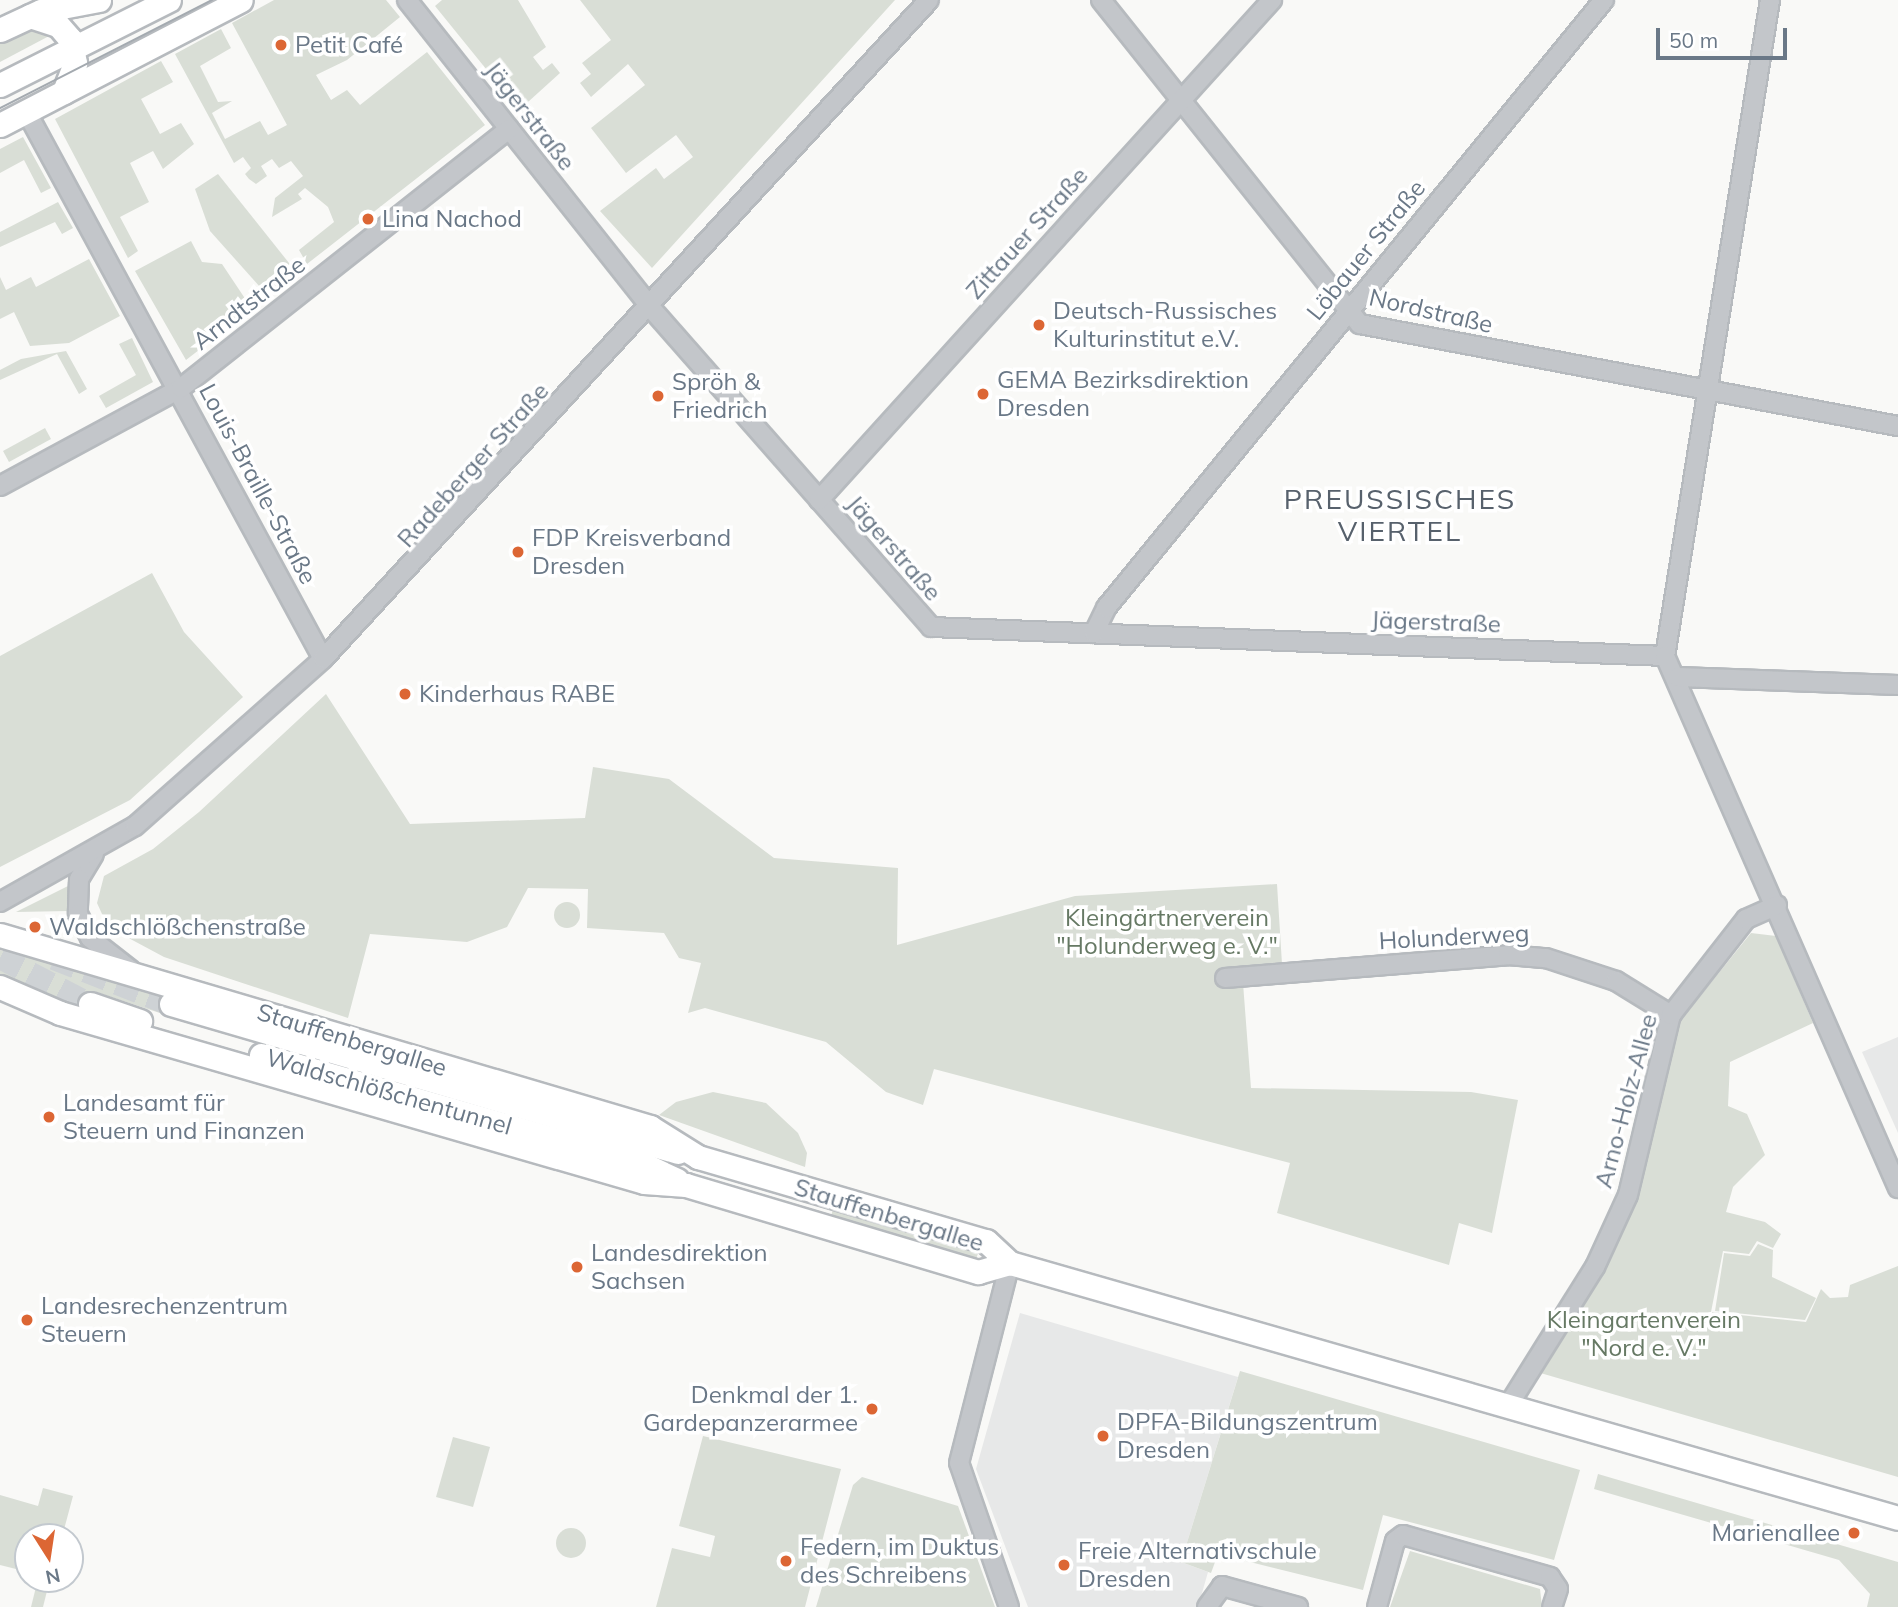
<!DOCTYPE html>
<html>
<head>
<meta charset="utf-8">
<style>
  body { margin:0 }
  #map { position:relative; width:1898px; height:1607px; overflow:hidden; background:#f9f9f7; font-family:Mulish,sans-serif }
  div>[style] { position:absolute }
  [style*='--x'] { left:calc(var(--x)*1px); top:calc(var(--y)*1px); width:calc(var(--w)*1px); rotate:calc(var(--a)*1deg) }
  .built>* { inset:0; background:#e7e8e8 }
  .green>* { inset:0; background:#d9ded6 }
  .round { border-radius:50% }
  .major-tunnel>* { height:23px; margin-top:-11.5px; transform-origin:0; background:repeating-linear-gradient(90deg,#ced2d5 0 23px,transparent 0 34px) }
  .roads { filter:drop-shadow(2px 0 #b6babe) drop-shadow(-2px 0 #b6babe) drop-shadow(0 2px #b6babe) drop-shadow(0 -2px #b6babe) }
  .minor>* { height:18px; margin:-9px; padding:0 9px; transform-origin:9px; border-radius:9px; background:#c3c6ca }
  .major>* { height:23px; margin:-11.5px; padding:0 11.5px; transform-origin:11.5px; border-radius:11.5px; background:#fff }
  .tram>* { height:2px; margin:-1px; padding:0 1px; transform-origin:1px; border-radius:1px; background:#a4aab0 }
  .dots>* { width:19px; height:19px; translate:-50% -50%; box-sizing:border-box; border:4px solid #fff; border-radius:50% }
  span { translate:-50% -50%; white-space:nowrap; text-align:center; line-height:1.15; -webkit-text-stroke:7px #fff; paint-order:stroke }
  .poi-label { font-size:24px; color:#6a7887 }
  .left { translate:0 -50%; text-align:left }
  .right { translate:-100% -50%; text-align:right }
  .street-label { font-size:24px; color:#6a7887 }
  .park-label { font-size:24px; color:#667964 }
  .quarter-label { font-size:28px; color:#57616c; letter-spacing:2px }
  .north { position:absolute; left:14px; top:1523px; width:70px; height:70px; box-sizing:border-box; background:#fff; border:2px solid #c3c9cf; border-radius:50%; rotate:168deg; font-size:19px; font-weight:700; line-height:28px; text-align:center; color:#6a7887 }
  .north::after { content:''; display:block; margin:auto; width:24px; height:32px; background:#dc6634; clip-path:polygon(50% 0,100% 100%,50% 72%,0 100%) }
  .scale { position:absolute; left:1656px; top:28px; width:131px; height:32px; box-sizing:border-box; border:4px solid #6a7887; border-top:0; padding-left:9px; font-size:21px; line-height:24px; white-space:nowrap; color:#6a7887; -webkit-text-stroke:5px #fff; paint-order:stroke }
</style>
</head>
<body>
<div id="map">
  <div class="built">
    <i style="clip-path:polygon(1898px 1037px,1898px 1133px,1862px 1052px)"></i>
    <i style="clip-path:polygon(1020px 1313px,1238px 1377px,1181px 1562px,1208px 1572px,1198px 1607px,1028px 1607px,976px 1469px)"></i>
  </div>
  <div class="green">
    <i style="clip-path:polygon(274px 0,386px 0,400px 17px,347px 60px,316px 75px,331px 100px,347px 90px,360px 105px,427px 52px,485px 125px,307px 264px,299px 250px,334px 222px,328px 207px,305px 188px,298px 194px,302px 199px,272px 217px,275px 198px,303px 176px,291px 161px,279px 168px,272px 159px,261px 166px,267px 176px,256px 184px,249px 179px,245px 174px,251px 168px,243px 157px,234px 163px,175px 54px,221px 29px,231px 48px,200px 66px,218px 102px,232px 101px,212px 113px,225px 139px,260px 121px,268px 135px,287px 125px,232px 23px)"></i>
    <i style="clip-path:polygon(442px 0,518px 0,546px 47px,533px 57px,543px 70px,552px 63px,560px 73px,528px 102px,537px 114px,529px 122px,435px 6px)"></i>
    <i style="clip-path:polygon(580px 0,895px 0,652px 268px,600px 211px,656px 168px,664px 179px,693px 157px,676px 135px,626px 173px,591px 128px,645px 85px,628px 64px,591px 97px,580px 83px,591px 74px,582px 63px,611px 40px)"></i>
    <i style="clip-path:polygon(34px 30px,51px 35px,0 62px,0 42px)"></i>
    <i style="clip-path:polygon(161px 61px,173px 82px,141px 99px,160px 134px,181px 123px,194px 144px,163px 169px,153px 151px,130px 163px,149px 202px,120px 217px,138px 251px,128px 258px,55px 119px)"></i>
    <i style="clip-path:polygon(23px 137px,51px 188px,41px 193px,24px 160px,0 173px,0 149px)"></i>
    <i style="clip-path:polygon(218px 174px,297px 273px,268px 296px,210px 231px,195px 189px)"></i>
    <i style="clip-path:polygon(58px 202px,73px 228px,62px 234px,55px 222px,0 247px,0 232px)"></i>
    <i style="clip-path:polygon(191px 241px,202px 262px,222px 264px,252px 309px,186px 360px,135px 271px)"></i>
    <i style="clip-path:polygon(89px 259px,120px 316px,69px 343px,30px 346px,14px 312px,0 319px,0 277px,6px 290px,31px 277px,36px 287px)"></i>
    <i style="clip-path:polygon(132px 338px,153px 382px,106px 408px,99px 396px,136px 375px,119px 344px)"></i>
    <i style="clip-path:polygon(66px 351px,87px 389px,79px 394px,57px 354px,0 380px,0 370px,21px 359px)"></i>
    <i style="clip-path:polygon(45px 428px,51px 439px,9px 462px,3px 451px)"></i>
    <i style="clip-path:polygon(152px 573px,184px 632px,243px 697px,130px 800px,0 867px,0 656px)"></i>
    <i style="clip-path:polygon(326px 694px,410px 824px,585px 818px,593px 767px,669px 779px,774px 858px,898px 868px,897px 945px,1075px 896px,1277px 884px,1282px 964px,1224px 969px,1226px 984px,1243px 983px,1251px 1088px,1471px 1092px,1518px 1100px,1492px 1233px,1459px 1223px,1449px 1265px,1277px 1213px,1290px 1163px,934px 1069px,923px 1105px,886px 1092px,826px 1042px,705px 1008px,688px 1013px,701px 963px,679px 958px,664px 933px,587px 928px,588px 889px,528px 888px,507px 927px,467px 942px,370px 934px,348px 1018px,164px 957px,108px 927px,97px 903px,104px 876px,153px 849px,199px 812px)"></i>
    <i style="clip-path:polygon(70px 888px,69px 911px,16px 912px,68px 886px)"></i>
    <i class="round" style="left:554px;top:902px;width:26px;height:26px"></i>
    <i style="clip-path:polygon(1751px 933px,1776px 936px,1813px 1023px,1730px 1062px,1728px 1106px,1747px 1114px,1765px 1155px,1733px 1187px,1726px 1212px,1765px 1222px,1781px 1234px,1773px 1248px,1757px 1241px,1749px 1254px,1723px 1251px,1711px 1312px,1806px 1322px,1821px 1289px,1830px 1298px,1848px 1297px,1850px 1285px,1898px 1266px,1898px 1477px,1537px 1372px,1601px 1267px,1680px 1021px)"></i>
    <i style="clip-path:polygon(0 950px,171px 995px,166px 1015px,93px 991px,84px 1014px,0 977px)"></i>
    <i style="clip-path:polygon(713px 1092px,766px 1103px,798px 1133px,807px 1153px,805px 1167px,659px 1115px,676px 1102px)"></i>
    <i style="clip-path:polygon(834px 1206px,980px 1248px,976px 1259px,831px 1216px)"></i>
    <i style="clip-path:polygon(1758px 1244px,1773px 1250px,1772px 1277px,1816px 1298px,1805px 1320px,1715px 1311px,1724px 1253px,1750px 1256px)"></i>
    <i style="clip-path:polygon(1240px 1371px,1580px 1470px,1554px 1560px,1383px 1515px,1363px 1590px,1218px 1554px,1211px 1573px,1181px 1562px)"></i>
    <i style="clip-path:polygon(703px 1436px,841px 1469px,805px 1607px,656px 1607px,672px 1548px,710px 1557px,715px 1536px,679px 1526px)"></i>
    <i style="clip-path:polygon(453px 1437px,490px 1447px,473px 1507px,436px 1497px)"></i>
    <i style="clip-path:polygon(1598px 1474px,1898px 1562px,1898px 1607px,1867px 1607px,1870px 1594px,1839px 1560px,1594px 1489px)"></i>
    <i style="clip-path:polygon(862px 1477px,958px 1506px,995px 1607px,816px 1607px,853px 1485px)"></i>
    <i style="clip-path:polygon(43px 1488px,73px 1496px,62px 1537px,28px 1537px,28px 1572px,0 1565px,0 1495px,38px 1506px)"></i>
    <i class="round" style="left:556px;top:1528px;width:30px;height:30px"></i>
    <i style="clip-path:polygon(1410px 1551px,1540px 1589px,1542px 1607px,1390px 1607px)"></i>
    <i style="clip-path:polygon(38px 1579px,50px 1579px,43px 1607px,31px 1607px)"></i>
  </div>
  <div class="major-tunnel">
    <i style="--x:0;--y:957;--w:102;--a:27.6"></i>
    <i style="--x:54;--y:958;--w:126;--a:21.5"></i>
  </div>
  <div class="roads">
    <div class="minor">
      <i style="--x:407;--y:0;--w:392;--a:51.6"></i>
      <i style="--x:650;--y:307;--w:426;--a:48.7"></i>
      <i style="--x:931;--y:627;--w:735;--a:2.26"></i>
      <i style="--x:1101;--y:0;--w:415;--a:51.4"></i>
      <i style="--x:1360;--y:324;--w:548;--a:10.74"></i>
      <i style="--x:1770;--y:0;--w:664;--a:99.09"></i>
      <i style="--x:1665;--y:656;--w:581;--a:66.35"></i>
      <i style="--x:26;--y:111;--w:623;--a:61.54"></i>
      <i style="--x:0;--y:486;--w:206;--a:-28.4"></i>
      <i style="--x:181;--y:388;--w:418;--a:-38.3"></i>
      <i style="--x:819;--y:500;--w:675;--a:-47.82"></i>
      <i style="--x:1094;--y:633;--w:28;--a:-64"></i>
      <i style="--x:1106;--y:608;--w:786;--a:-50.68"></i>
      <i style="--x:1678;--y:677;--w:220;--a:2.1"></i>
      <i style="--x:94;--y:854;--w:29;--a:121"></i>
      <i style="--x:79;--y:879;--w:35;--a:92"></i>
      <i style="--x:78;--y:914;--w:27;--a:63"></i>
      <i style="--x:90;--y:938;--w:52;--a:38"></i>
      <i style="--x:0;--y:902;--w:155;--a:-29.4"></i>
      <i style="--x:135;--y:826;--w:251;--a:-41.6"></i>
      <i style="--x:323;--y:659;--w:895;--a:-47.4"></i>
      <i style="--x:1225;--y:978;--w:284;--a:-4.6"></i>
      <i style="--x:1508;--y:955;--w:38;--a:5"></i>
      <i style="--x:1546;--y:958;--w:74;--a:18.2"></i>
      <i style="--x:1616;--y:981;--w:65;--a:31.7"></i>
      <i style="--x:1508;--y:1406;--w:164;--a:-58"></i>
      <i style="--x:1595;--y:1267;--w:79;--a:-65.4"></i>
      <i style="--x:1628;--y:1195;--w:185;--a:-76.6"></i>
      <i style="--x:1671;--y:1015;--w:122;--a:-52"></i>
      <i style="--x:1746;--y:919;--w:34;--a:-24"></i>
      <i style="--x:1009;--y:1607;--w:152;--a:-109.1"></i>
      <i style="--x:959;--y:1463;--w:206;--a:-75.7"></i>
      <i style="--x:1207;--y:1607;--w:26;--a:-54"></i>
      <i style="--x:1222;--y:1586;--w:79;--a:15.4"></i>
      <i style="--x:1377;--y:1607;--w:68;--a:-74.7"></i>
      <i style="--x:1395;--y:1541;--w:10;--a:-37"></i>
      <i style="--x:1403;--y:1535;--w:153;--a:15.9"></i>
      <i style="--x:1550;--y:1577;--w:14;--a:56"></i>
      <i style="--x:1558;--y:1589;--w:19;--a:108"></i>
    </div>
    <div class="major">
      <i style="--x:30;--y:16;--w:29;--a:18"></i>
      <i style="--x:58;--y:25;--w:18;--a:49"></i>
      <i style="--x:70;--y:39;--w:25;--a:78"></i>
      <i style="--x:75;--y:63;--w:31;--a:111"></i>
      <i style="--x:0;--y:30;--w:45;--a:-24.9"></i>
      <i style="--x:41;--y:11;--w:59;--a:-10.7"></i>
      <i style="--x:0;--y:85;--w:189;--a:-26.7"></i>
      <i style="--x:0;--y:125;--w:271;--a:-27.4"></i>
      <i style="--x:0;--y:935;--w:678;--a:16.46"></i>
      <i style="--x:650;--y:1127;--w:57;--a:32"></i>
      <i style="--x:698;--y:1157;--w:300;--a:16.3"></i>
      <i style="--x:986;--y:1241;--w:33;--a:43"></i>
      <i style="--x:1010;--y:1263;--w:924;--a:16.02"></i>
      <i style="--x:0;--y:987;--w:65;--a:23.4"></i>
      <i style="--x:60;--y:1013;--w:608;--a:16.14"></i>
      <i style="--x:644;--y:1182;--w:42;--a:4.1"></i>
      <i style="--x:686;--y:1185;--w:305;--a:16.6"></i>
      <i style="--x:978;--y:1272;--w:33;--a:-16"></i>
      <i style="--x:90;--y:1004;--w:53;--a:18.8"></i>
      <i style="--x:171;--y:1004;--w:528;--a:16.27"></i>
      <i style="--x:261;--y:1055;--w:402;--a:16"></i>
      <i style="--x:647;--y:1166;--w:33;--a:25"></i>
    </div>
  </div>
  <div class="tram">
    <i style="--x:0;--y:108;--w:238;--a:-27"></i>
  </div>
  <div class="dots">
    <i style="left:281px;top:45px;background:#dc6634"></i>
    <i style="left:368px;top:219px;background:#dc6634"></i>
    <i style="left:1039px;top:325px;background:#dc6634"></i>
    <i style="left:983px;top:394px;background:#dc6634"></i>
    <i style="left:658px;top:396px;background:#dc6634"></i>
    <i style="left:518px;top:552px;background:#dc6634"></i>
    <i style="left:405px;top:694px;background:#dc6634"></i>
    <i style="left:35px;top:927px;background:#dc6634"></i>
    <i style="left:49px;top:1117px;background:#dc6634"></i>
    <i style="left:577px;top:1267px;background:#dc6634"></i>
    <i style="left:27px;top:1320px;background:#dc6634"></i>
    <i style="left:872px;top:1409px;background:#dc6634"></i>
    <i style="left:1103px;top:1436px;background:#dc6634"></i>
    <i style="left:1854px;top:1533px;background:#dc6634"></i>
    <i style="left:786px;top:1561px;background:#dc6634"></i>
    <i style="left:1064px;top:1565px;background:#dc6634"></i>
  </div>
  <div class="poi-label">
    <span class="left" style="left:295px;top:45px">Petit Café</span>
    <span class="left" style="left:382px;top:219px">Lina Nachod</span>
    <span class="left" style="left:1053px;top:325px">Deutsch-Russisches<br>Kulturinstitut e.V.</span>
    <span class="left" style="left:997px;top:394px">GEMA Bezirksdirektion<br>Dresden</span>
    <span class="left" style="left:672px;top:396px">Spröh &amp;<br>Friedrich</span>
    <span class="left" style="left:532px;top:552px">FDP Kreisverband<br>Dresden</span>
    <span class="left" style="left:419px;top:694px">Kinderhaus RABE</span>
    <span class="left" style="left:49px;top:927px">Waldschlößchenstraße</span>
    <span class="left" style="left:63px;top:1117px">Landesamt für<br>Steuern und Finanzen</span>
    <span class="left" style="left:591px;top:1267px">Landesdirektion<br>Sachsen</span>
    <span class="left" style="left:41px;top:1320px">Landesrechenzentrum<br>Steuern</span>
    <span class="right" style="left:858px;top:1409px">Denkmal der 1.<br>Gardepanzerarmee</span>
    <span class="left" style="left:1117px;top:1436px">DPFA-Bildungszentrum<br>Dresden</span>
    <span class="right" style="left:1840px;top:1533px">Marienallee</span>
    <span class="left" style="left:800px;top:1561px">Federn, im Duktus<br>des Schreibens</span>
    <span class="left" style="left:1078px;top:1565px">Freie Alternativschule<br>Dresden</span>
  </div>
  <div class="street-label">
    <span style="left:530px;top:116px;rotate:52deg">Jägerstraße</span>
    <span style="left:1027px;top:233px;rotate:-48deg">Zittauer Straße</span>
    <span style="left:1366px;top:250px;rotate:-51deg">Löbauer Straße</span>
    <span style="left:249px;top:303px;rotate:-38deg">Arndtstraße</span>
    <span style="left:1431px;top:311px;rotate:13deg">Nordstraße</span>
    <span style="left:473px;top:465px;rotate:-48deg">Radeberger Straße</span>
    <span style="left:258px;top:484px;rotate:62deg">Louis-Braille-Straße</span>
    <span style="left:894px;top:548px;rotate:49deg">Jägerstraße</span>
    <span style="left:1436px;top:622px;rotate:2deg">Jägerstraße</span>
    <span style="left:1454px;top:937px;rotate:-3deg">Holunderweg</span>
    <span style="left:352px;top:1040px;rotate:17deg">Stauffenbergallee</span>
    <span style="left:389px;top:1092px;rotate:16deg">Waldschlößchentunnel</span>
    <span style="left:1626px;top:1101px;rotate:-75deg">Arno-Holz-Allee</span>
    <span style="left:889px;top:1215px;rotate:17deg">Stauffenbergallee</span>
  </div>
  <div class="park-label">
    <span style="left:1167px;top:932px">Kleingärtnerverein<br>"Holunderweg e. V."</span>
    <span style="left:1644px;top:1334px">Kleingartenverein<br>"Nord e. V."</span>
  </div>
  <div class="quarter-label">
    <span style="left:1400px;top:515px">PREUSSISCHES<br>VIERTEL</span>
  </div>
  <div class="north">N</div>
  <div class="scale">50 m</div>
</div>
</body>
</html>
